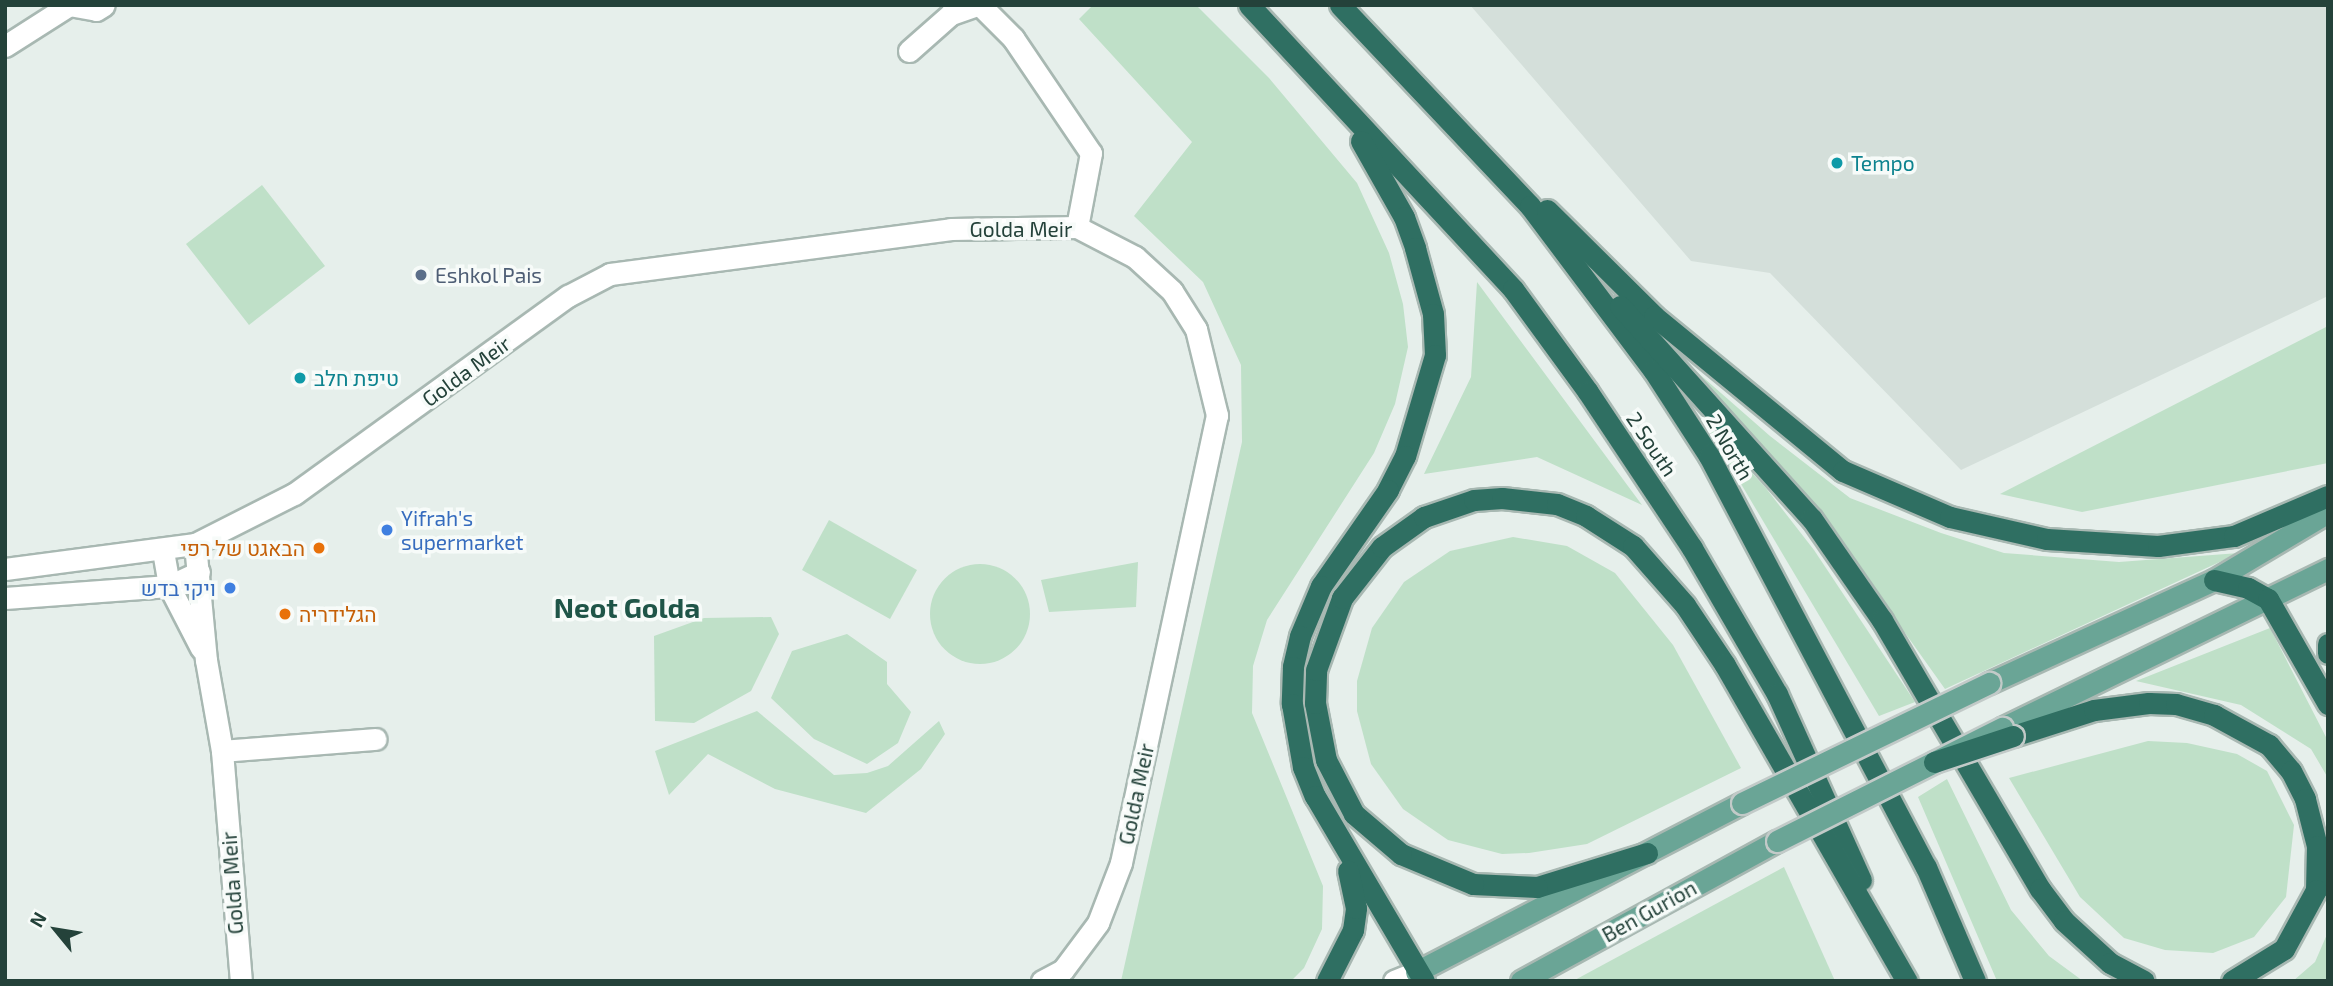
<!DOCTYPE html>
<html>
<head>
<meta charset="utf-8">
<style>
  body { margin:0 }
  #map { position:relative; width:2333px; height:986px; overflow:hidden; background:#e6efeb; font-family:"Exo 2",Heebo,sans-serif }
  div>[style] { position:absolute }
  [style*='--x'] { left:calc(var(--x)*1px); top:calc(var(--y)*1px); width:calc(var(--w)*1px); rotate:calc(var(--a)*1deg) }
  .built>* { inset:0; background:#d4dfda }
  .green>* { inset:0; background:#bfe0c8 }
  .round { border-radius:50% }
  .roads { filter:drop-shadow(2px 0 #a8b8b2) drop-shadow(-2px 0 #a8b8b2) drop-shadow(0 2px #a8b8b2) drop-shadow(0 -2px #a8b8b2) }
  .minor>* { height:21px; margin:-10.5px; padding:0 10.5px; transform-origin:10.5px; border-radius:10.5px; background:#fff }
  .secondary>* { height:21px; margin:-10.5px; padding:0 10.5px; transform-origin:10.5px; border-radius:10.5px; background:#fff }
  .primary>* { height:21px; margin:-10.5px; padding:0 10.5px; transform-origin:10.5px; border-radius:10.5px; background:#6aa596 }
  .motorway>* { height:21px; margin:-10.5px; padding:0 10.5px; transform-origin:10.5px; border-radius:10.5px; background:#2f6f62 }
  .bridges { filter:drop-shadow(2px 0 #c2cac8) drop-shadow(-2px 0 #c2cac8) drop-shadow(0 2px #c2cac8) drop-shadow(0 -2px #c2cac8) }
  .primary-bridge>* { height:21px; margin:-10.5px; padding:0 10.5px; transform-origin:10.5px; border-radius:10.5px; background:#6aa596 }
  .motorway-bridge>* { height:21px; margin:-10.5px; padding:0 10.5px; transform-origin:10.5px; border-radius:10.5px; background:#2f6f62 }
  .dots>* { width:19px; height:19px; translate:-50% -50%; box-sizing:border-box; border:4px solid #f7fbf9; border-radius:50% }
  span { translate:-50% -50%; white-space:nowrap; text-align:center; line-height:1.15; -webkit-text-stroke:7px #f7fbf9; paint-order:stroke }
  .culture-label { font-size:21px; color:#0d838f }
  .left { translate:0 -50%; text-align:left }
  .street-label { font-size:21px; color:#24423a }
  .service-label { font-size:21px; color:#4e5e75 }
  .shop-label { font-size:21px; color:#366cbe }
  .right { translate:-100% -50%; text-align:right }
  .food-label { font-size:21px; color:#c56008 }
  .district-label { font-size:28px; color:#1f5548; font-weight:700 }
  .frame { position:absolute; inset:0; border:7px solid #24423a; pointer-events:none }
  .north { position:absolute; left:21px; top:895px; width:70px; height:70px; -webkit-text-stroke:5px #f7fbf9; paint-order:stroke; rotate:300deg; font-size:19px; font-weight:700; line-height:28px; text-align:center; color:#24423a }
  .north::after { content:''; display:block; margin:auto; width:24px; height:32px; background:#24423a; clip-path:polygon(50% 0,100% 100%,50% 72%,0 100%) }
</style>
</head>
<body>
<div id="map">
  <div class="built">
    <i style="clip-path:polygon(1470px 5px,2328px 5px,2328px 296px,1961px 470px,1770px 273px,1691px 261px)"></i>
  </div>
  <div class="green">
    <i style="clip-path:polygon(1093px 5px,1196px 5px,1269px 78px,1357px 183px,1389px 253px,1403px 304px,1408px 347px,1395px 404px,1374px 453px,1267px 620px,1253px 666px,1252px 713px,1323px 886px,1322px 929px,1304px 968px,1291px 981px,1121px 981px,1242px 442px,1241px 365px,1203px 282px,1134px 216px,1192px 142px,1079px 19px)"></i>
    <i style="clip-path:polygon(262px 185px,325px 266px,249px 325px,186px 244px)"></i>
    <i style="clip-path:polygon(1477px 282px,1642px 505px,1537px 457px,1424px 474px,1471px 377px)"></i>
    <i style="clip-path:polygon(2328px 326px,2328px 463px,2082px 512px,2000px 494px)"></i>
    <i style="clip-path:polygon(1681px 358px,1770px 436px,1850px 498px,1941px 533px,2004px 553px,2119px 562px,2239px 553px,1945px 689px,1816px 508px)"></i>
    <i style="clip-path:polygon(1703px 420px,1765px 487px,1814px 550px,1915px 702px,1879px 716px)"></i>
    <i style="clip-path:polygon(829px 520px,917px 570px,890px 619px,802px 570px)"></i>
    <i style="clip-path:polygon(1513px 537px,1567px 546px,1615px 573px,1673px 645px,1741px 768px,1587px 844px,1529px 853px,1502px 854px,1448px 840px,1403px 809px,1371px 764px,1357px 711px,1357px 681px,1372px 628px,1404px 582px,1450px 551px)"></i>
    <i style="clip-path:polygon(1138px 562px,1136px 607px,1049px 612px,1041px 580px)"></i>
    <i class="round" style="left:930px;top:564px;width:100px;height:100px"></i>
    <i style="clip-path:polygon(771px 617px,779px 634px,751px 691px,694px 723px,655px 721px,654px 636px,704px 618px)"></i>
    <i style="clip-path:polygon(2270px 628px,2328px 741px,2328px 778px,2311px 749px,2241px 705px,2136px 681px)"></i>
    <i style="clip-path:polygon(847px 634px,887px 662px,887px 684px,911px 712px,898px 743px,867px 764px,814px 739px,771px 698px,792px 651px)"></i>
    <i style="clip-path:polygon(757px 711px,834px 775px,867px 773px,888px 766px,939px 721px,945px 734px,921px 769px,866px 813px,775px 789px,708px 754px,669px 795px,655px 751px)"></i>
    <i style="clip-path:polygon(2148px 741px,2187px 743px,2237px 754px,2267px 771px,2294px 825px,2286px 897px,2254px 937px,2213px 953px,2165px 950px,2124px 938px,2080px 897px,2009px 778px)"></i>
    <i style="clip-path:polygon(1947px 779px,2011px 910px,2049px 956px,2083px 981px,1997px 981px,1918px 797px)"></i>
    <i style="clip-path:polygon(1784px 867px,1835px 981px,1573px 981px)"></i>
    <i style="clip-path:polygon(2328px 932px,2328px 981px,2293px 981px,2315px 962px)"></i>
  </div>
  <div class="roads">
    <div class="minor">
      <i style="--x:69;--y:5;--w:27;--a:10"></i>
      <i style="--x:96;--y:10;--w:9;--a:-32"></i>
      <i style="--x:980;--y:5;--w:47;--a:45"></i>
      <i style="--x:1013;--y:38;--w:139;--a:55.9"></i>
      <i style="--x:1091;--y:153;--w:75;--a:100.7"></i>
      <i style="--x:5;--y:46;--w:76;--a:-32.6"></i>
      <i style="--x:909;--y:51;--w:56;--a:-41.4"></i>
      <i style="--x:951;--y:14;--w:28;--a:-19"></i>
      <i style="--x:195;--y:544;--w:117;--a:84.6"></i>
      <i style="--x:206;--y:660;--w:92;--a:80"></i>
      <i style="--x:222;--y:751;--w:231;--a:85.3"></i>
      <i style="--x:163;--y:551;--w:36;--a:80"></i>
      <i style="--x:169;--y:586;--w:70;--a:62.7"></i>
      <i style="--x:5;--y:569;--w:192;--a:-7.5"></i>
      <i style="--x:195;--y:544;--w:111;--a:-26.8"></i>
      <i style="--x:294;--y:494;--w:338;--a:-35.9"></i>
      <i style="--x:568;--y:296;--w:47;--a:-27.6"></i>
      <i style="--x:610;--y:274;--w:344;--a:-7.5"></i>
      <i style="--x:951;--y:229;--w:126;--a:-0.9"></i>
      <i style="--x:1077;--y:227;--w:65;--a:27.3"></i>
      <i style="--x:1135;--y:257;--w:50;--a:42.6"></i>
      <i style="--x:1172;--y:291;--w:45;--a:57.7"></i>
      <i style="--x:1196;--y:329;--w:89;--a:76.3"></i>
      <i style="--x:1217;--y:415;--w:458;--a:102.1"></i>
      <i style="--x:1121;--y:863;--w:64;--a:111"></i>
      <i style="--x:1098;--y:923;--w:59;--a:126.7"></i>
      <i style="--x:1063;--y:970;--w:24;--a:152"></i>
      <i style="--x:5;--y:598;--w:164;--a:-4.2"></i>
      <i style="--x:169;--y:586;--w:33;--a:-25"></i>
      <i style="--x:222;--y:751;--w:154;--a:-4.5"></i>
    </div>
    <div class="secondary">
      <i style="--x:1394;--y:981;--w:24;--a:-22"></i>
    </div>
    <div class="primary">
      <i style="--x:1989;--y:683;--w:247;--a:-24.6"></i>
      <i style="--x:2214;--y:580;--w:133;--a:-30.8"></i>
      <i style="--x:2002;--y:728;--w:363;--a:-26"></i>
      <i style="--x:1416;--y:972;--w:367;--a:-27.4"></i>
      <i style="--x:1521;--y:981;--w:292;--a:-28.7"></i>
    </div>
    <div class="motorway">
      <i style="--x:1249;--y:5;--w:388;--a:47.1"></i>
      <i style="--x:1513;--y:289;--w:127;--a:53.9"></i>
      <i style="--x:1588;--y:392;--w:187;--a:56.3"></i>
      <i style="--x:1692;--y:548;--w:169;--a:59.8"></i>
      <i style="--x:1777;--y:694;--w:204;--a:65.7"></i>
      <i style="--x:1340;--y:5;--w:277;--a:46.6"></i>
      <i style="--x:1530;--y:206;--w:206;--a:53.1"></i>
      <i style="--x:1654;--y:371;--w:101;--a:57.1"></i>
      <i style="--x:1709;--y:456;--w:465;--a:62.2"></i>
      <i style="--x:1926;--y:867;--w:124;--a:66.7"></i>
      <i style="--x:1361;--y:141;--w:87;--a:60.5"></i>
      <i style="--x:1404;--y:217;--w:33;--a:70"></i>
      <i style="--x:1415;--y:248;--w:68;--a:74.7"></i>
      <i style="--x:1433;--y:314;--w:41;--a:87.2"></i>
      <i style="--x:1435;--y:355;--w:105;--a:106.5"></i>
      <i style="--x:1405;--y:456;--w:38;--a:117"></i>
      <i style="--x:1388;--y:490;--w:117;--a:124.9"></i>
      <i style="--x:1321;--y:586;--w:54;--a:112.8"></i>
      <i style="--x:1300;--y:636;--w:32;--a:103"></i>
      <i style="--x:1293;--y:667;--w:37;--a:92"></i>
      <i style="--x:1292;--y:704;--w:64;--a:80.1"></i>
      <i style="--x:1303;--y:767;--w:31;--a:68"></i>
      <i style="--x:1315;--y:796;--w:215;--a:59.5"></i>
      <i style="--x:1547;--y:210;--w:151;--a:44.7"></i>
      <i style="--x:1654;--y:316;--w:244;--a:39.4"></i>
      <i style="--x:1843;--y:471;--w:116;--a:23.3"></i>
      <i style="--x:1950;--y:517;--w:99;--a:12.8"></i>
      <i style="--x:2047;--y:539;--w:111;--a:3.6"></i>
      <i style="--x:2158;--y:546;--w:77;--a:-7.5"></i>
      <i style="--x:2234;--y:536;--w:102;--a:-23.1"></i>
      <i style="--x:1620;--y:306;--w:287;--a:48"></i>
      <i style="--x:1812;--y:519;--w:123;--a:55.3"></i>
      <i style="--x:1882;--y:620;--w:312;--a:59.6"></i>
      <i style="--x:2040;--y:889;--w:40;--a:53"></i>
      <i style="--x:2064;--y:921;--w:62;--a:42.4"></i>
      <i style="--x:2110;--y:963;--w:38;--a:28"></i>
      <i style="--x:2214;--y:580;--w:35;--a:13"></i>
      <i style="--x:2248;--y:588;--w:23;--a:29"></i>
      <i style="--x:2268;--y:599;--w:121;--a:60.3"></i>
      <i style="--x:2328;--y:644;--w:9;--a:90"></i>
      <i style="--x:2013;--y:736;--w:85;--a:-17.8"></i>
      <i style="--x:2094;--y:710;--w:55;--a:-7.3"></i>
      <i style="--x:2149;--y:703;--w:27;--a:2"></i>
      <i style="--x:2176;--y:704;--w:40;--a:16"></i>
      <i style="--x:2214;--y:715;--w:63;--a:28.6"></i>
      <i style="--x:2269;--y:745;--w:34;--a:50"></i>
      <i style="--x:2291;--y:771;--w:31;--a:63"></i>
      <i style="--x:2305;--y:799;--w:49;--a:75.7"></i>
      <i style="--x:2317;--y:846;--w:44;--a:91.3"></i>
      <i style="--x:2316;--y:890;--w:67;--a:118.5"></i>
      <i style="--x:2284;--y:949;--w:61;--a:148.4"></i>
      <i style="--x:1647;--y:853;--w:115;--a:162.8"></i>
      <i style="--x:1537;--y:887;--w:64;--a:-177.3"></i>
      <i style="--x:1473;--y:884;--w:78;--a:-157.4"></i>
      <i style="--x:1401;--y:854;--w:62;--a:-139.6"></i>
      <i style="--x:1354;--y:814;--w:61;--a:-117.4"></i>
      <i style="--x:1326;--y:760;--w:58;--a:-100.9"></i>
      <i style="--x:1315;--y:703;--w:33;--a:-88"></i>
      <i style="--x:1316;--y:670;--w:77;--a:-70.1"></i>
      <i style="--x:1342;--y:598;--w:65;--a:-51.9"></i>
      <i style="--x:1382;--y:547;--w:52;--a:-35.5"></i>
      <i style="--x:1424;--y:517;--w:53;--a:-18.8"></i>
      <i style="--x:1474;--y:500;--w:28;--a:-4"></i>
      <i style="--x:1502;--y:498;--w:55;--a:6.2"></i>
      <i style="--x:1557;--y:504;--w:31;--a:22"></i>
      <i style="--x:1586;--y:516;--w:56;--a:32.6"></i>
      <i style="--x:1633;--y:546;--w:79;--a:48.6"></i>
      <i style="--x:1685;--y:605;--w:72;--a:56.3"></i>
      <i style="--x:1725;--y:665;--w:365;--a:60.1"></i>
      <i style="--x:1327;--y:981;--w:57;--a:-63"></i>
      <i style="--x:1353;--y:930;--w:22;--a:-82"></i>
      <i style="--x:1356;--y:908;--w:38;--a:-102"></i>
    </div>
  </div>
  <div class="bridges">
    <div class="primary-bridge">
      <i style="--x:1742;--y:803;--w:275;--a:-25.9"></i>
      <i style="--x:1777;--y:841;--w:252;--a:-26.7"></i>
    </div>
    <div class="motorway-bridge">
      <i style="--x:1934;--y:762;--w:83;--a:-18.2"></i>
    </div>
  </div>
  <div class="dots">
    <i style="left:1837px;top:163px;background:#0f9aa8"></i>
    <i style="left:421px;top:275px;background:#5c6f8a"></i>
    <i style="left:300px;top:378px;background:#0f9aa8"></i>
    <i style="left:387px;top:530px;background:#3f7fe0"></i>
    <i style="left:319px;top:548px;background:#e8710a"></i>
    <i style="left:230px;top:588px;background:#3f7fe0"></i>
    <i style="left:285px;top:614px;background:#e8710a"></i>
  </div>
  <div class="culture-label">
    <span class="left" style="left:1851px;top:163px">Tempo</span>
    <span class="left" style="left:314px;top:378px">טיפת חלב</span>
  </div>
  <div class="street-label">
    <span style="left:1021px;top:229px">Golda Meir</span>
    <span style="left:466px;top:371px;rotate:-36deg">Golda Meir</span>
    <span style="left:1652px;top:444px;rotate:56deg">2 South</span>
    <span style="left:1730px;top:447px;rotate:60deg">2 North</span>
    <span style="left:1136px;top:794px;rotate:-78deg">Golda Meir</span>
    <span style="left:232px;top:883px;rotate:-94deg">Golda Meir</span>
    <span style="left:1649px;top:911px;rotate:-29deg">Ben Gurion</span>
  </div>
  <div class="service-label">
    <span class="left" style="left:435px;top:275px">Eshkol Pais</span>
  </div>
  <div class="shop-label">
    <span class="left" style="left:401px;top:530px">Yifrah's<br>supermarket</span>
    <span class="right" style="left:216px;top:588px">ויקי בדש</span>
  </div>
  <div class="food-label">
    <span class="right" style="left:305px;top:548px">הבאגט של רפי</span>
    <span class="left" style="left:299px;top:614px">הגלידריה</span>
  </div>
  <div class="district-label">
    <span style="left:627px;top:607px">Neot Golda</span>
  </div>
  <div class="frame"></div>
  <div class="north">N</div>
</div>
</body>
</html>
